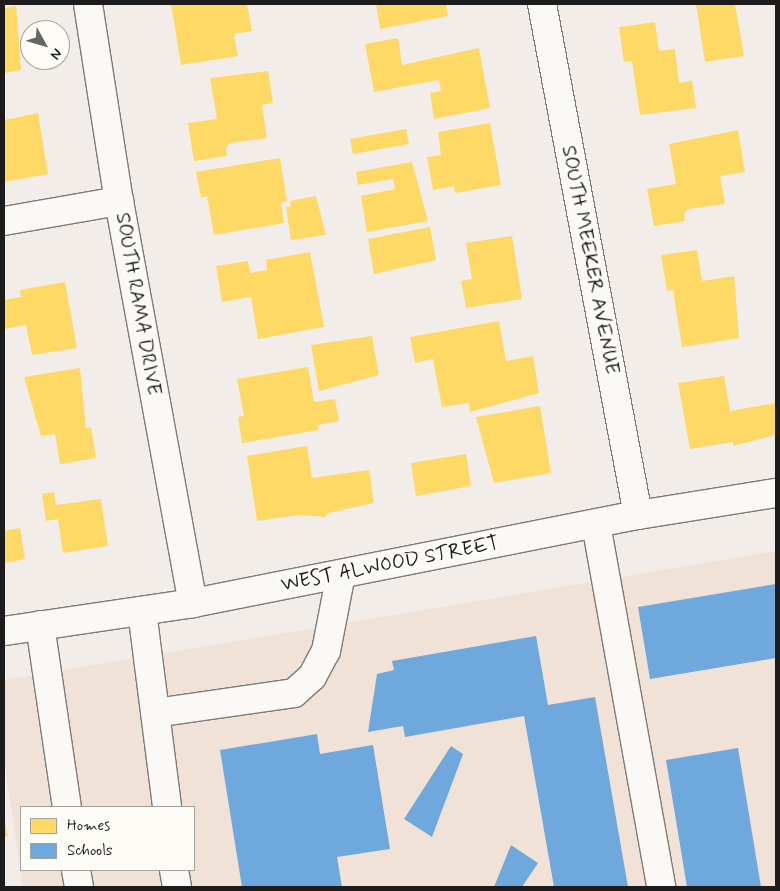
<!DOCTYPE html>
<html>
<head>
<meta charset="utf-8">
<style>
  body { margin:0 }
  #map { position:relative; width:780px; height:891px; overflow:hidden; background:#f2ede8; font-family:Mynerve,sans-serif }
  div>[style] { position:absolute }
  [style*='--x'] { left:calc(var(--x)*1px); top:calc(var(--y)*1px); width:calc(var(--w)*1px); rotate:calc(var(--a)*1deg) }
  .built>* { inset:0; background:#f1e2d8 }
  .homes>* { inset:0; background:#ffd966 }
  .schools>* { inset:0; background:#6fa8dc }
  .roads { filter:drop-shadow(1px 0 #7c7a78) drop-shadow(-1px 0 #7c7a78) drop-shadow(0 1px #7c7a78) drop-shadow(0 -1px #7c7a78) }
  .minor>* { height:28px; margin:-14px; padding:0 14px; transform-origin:14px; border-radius:14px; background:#faf9f6 }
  span { translate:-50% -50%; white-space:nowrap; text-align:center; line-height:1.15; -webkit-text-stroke:5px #fdfcf7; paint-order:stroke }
  .street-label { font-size:20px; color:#1c1c1c }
  .frame { position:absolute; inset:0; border:5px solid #1c1c1c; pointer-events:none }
  .legend { position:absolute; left:20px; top:806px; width:175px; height:65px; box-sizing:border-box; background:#fdfcf7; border:1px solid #a3a29f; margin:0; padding:6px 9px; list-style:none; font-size:15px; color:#1c1c1c }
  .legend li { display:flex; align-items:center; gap:10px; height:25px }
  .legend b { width:25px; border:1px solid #a3a29f }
  .north { position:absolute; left:20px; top:20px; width:50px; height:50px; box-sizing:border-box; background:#fdfcf7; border:1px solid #a3a29f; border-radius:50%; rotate:129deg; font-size:14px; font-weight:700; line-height:20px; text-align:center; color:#1c1c1c }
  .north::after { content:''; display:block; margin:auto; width:18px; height:22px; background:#676563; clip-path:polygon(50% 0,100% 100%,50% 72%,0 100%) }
</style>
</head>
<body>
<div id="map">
  <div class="built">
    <i style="clip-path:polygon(evenodd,776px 551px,776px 887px,23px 887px,4px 761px,4px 680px,776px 551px,21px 807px,194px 807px,194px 870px,21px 870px,21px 807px)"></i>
  </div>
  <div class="homes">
    <i style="clip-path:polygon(171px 4px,247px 4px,252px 31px,234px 34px,238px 56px,181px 65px)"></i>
    <i style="clip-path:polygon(376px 4px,446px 4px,448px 16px,380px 29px)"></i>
    <i style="clip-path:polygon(696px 4px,735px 4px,744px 56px,705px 62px)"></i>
    <i style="clip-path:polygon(16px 6px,21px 70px,4px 73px,4px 8px)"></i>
    <i style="clip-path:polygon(655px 22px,659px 51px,675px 49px,679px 83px,692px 81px,696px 108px,640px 115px,632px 61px,624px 62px,619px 27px)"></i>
    <i style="clip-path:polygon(398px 38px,402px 65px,479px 48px,490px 108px,434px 119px,430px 93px,441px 91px,439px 80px,374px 92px,365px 44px)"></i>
    <i style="clip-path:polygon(268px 71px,273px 103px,262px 105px,267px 138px,230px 143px,226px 147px,227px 156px,194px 161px,188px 123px,217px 119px,210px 78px)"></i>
    <i style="clip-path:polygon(38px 113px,48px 174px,4px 182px,4px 120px)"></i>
    <i style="clip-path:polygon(490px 123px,501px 185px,455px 193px,454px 186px,433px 190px,427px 157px,441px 155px,438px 132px)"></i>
    <i style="clip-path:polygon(406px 129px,409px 144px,353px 154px,350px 139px)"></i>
    <i style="clip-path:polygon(738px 130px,745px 172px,720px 176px,725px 204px,688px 209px,684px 213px,685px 221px,654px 226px,647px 189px,676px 184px,669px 144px)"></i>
    <i style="clip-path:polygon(280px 158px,287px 201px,281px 202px,284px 223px,214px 235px,207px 196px,201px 198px,196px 172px)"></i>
    <i style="clip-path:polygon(412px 162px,428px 221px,367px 232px,361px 196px,395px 189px,393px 179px,358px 185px,356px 172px)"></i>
    <i style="clip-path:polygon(316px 196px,326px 235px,291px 240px,286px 207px,291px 206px,290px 201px)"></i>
    <i style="clip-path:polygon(430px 227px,436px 260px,374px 274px,368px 239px)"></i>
    <i style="clip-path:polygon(512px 236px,522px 299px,466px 308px,461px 281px,472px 279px,466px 243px)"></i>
    <i style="clip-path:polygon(697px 250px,702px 281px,734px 276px,739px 338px,682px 347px,673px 290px,667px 291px,661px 255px)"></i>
    <i style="clip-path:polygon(310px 252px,324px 327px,258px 339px,251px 297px,222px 302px,216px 266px,248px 261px,250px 273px,267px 270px,266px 260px)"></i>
    <i style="clip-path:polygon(65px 282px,77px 348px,32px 355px,26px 325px,4px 329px,4px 300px,21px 297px,20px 290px)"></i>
    <i style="clip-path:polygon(499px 321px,506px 361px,533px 356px,539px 393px,470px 412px,469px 403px,442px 407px,433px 359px,415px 363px,410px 337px)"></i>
    <i style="clip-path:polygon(372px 336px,379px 375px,319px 391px,311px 345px)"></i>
    <i style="clip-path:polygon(308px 367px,314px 402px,335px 399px,339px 421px,318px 425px,319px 430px,242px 443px,238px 417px,244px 416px,237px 379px)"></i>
    <i style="clip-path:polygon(80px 368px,86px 428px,91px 427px,96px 458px,60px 464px,55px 434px,41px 436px,24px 377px)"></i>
    <i style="clip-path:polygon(724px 376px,730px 411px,776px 403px,776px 435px,733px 446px,733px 442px,690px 449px,678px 383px)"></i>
    <i style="clip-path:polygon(540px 406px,551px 473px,494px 483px,476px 417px)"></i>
    <i style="clip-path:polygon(307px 446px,312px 478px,369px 470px,374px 503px,328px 513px,325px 517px,299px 515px,257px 521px,247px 456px)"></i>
    <i style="clip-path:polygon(466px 454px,471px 486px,416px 496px,411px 463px)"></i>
    <i style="clip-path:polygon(54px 492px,56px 505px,101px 499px,108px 546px,63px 553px,58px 519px,46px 521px,42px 494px)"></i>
    <i style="clip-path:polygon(20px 528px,25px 559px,4px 563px,4px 531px)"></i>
    <i style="clip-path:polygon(4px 818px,8px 836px,4px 837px)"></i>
  </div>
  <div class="schools">
    <i style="clip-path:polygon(776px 584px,776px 658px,650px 679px,638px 607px)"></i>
    <i style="clip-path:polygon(536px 636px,548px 705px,595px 697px,628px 887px,554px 887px,524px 716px,405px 737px,403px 726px,368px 732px,377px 674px,394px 670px,392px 661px)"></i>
    <i style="clip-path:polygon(317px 734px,320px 754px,373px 745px,390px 849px,337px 857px,342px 887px,242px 887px,220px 750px)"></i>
    <i style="clip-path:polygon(451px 746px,463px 754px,432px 837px,404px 819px)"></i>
    <i style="clip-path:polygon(738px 748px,761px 887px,687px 887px,666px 760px)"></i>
    <i style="clip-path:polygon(511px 845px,538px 863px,522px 887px,494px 887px)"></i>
  </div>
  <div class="roads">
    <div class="minor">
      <i style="--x:88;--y:4;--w:199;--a:81.1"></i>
      <i style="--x:119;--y:201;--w:409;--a:79.6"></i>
      <i style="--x:542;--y:4;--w:520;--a:79.36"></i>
      <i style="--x:4;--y:221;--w:117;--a:-9.9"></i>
      <i style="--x:596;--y:524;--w:369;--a:79.8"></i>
      <i style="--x:142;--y:611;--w:198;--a:82.7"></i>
      <i style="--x:40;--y:625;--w:184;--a:81.6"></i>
      <i style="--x:4;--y:631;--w:191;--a:-8.4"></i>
      <i style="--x:193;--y:603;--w:454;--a:-11.2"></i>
      <i style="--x:638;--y:515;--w:140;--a:-9.1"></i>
      <i style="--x:155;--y:713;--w:140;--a:-8.2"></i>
      <i style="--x:294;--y:693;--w:24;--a:-42"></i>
      <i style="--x:312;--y:677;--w:30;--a:-62"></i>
      <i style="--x:326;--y:651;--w:78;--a:-79"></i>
      <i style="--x:76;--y:870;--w:17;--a:80"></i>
      <i style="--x:174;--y:870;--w:17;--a:80"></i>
    </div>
  </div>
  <div class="street-label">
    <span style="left:590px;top:260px;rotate:79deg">SOUTH MEEKER AVENUE</span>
    <span style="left:138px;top:304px;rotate:80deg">SOUTH RAMA DRIVE</span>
    <span style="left:390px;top:564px;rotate:-11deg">WEST ALWOOD STREET</span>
  </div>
  <div class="frame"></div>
  <ul class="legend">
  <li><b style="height:14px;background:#ffd966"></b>Homes</li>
  <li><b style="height:14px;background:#6fa8dc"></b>Schools</li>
  </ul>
  <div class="north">N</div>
</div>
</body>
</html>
